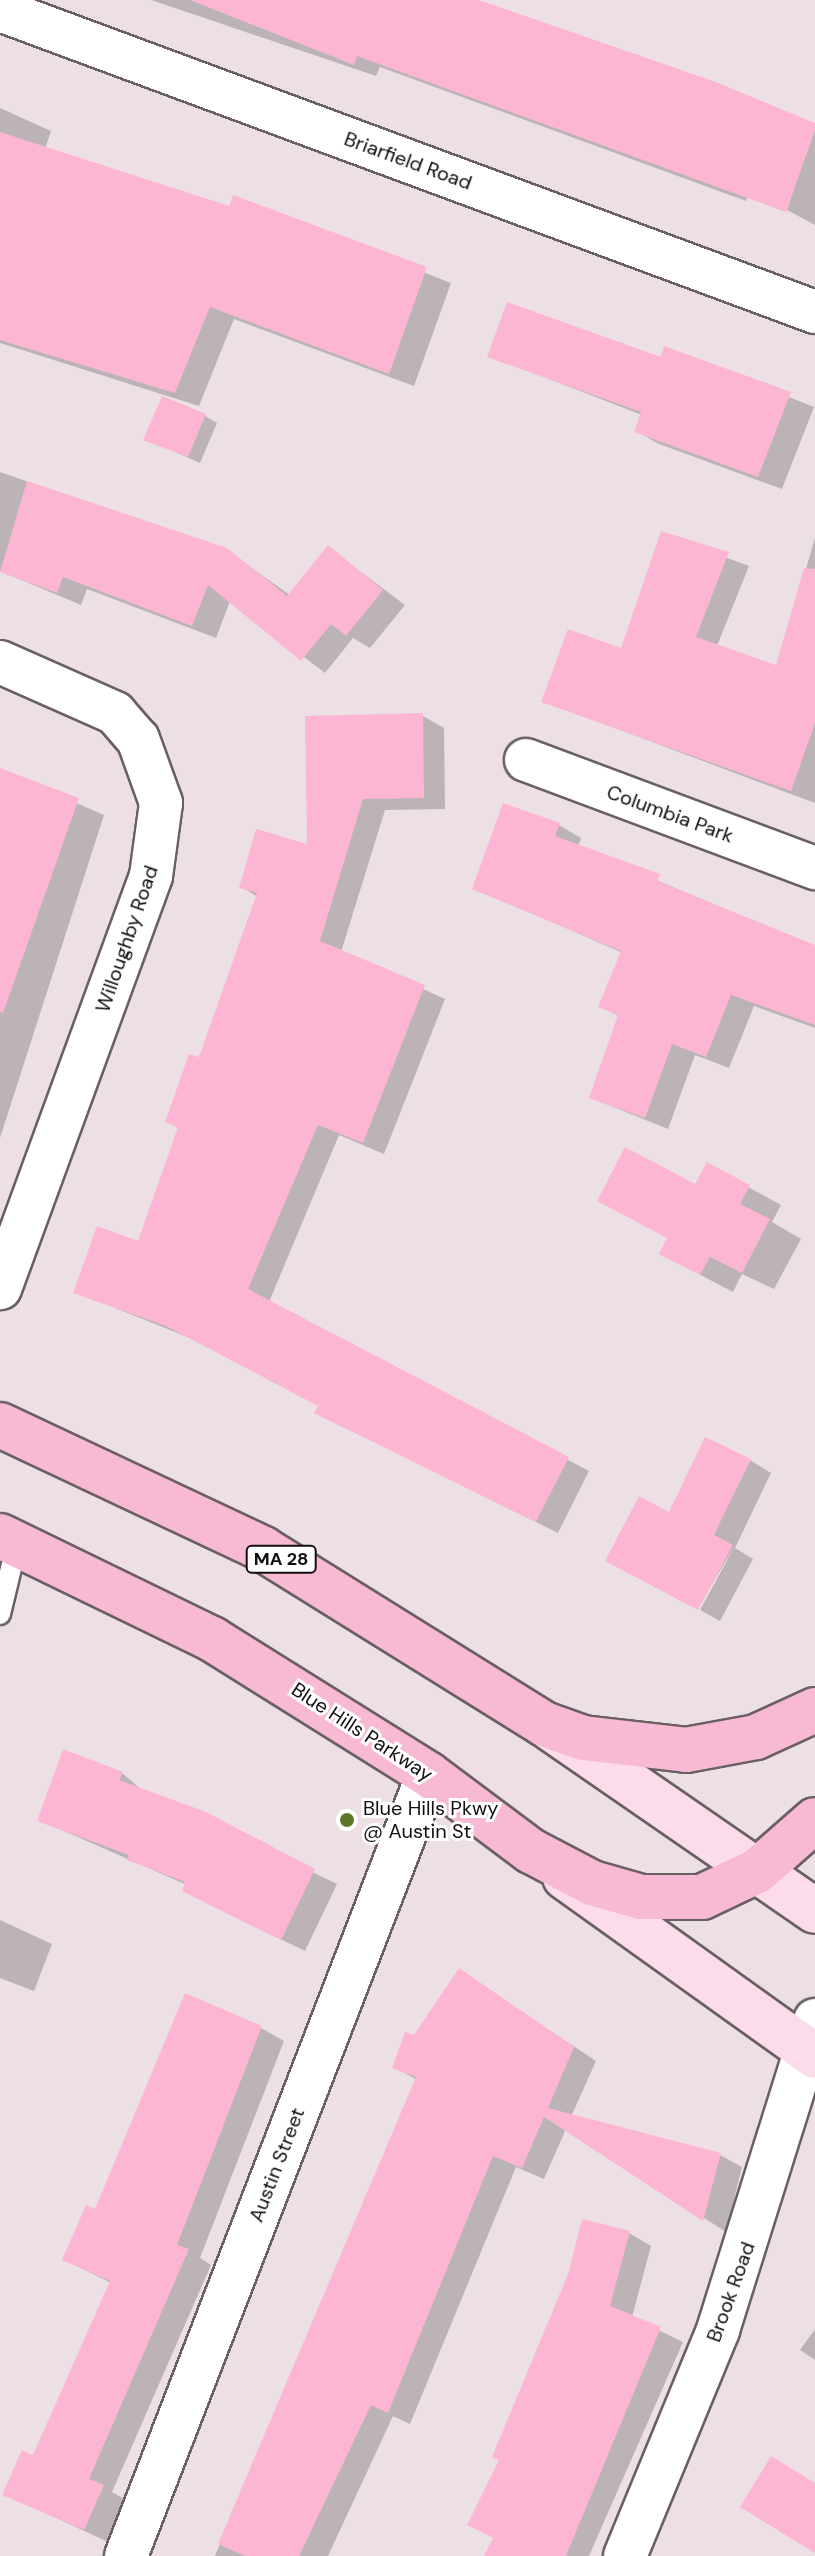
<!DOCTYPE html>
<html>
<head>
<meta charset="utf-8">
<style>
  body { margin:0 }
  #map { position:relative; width:815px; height:2556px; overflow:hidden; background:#ece0e4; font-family:"DM Sans",sans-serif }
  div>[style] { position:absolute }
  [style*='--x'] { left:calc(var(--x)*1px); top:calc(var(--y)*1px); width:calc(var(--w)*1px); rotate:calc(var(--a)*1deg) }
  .shadow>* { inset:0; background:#0003 }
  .building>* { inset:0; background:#fcb5d2 }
  .roads { filter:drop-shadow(2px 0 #6a5f63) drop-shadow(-2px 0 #6a5f63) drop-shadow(0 2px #6a5f63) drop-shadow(0 -2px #6a5f63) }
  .service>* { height:20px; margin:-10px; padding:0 10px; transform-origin:10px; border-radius:10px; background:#fff }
  .minor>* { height:42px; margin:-21px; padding:0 21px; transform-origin:21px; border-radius:21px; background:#fff }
  .secondary>* { height:44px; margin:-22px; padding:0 22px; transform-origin:22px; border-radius:22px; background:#fcdcea }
  .primary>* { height:44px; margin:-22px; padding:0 22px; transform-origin:22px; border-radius:22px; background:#f8b9d5 }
  .dots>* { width:22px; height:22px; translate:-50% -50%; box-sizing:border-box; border:4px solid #fff; border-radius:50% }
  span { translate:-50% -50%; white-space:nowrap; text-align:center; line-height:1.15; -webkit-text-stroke:6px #fff; paint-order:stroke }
  .shield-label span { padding:2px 6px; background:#fff; border:2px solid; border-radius:6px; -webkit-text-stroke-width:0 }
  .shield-label { font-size:18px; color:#120e10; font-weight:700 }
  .street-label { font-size:20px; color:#120e10 }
  .poi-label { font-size:20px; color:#120e10 }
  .left { translate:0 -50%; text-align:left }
</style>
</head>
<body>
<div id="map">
  <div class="shadow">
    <i style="clip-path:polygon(151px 0,473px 0,769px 114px,746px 201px,380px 67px,376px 76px)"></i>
    <i style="clip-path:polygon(0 108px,51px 131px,45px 149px,230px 208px,234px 198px,451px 283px,414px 386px,234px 319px,199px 406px,0 343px)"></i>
    <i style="clip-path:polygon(815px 123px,815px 225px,787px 210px)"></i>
    <i style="clip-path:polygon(666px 348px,814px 407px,782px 489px,659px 444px,636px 431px,642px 415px,490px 356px,662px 359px)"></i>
    <i style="clip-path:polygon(205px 416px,217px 423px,200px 463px,146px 439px)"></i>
    <i style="clip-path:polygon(0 472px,226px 550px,290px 595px,329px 548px,405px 605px,370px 648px,353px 638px,325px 673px,230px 601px,216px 638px,87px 589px,81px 605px,0 571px)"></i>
    <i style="clip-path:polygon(663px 534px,749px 566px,717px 646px,777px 668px,815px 538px,815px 803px,543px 701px,623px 651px)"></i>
    <i style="clip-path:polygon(423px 716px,444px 728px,445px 809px,385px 810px,341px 952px,445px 999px,384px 1154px,339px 1135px,269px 1302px,589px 1471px,558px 1533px,338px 1424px,320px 1406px,190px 1338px,75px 1292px,140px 1243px,180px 1129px,167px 1121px,200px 1060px,258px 897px,241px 887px,309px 847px)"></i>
    <i style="clip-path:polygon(0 770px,104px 815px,0 1138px)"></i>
    <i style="clip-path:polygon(559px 825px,581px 838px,578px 847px,815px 947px,815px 1028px,754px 1006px,729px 1068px,695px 1055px,668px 1129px,591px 1098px,620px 1017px,601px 1006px,623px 953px,474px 888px)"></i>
    <i style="clip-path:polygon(708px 1165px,781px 1205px,772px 1222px,801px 1239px,774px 1289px,742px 1274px,733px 1292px,693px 1271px,696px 1187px)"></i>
    <i style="clip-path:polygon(750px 1460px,771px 1473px,735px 1548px,753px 1559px,720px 1621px,700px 1610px,736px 1544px,697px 1609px,670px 1514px)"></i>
    <i style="clip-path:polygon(122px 1773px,143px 1791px,337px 1884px,305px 1951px,208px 1904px,187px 1885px,39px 1820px)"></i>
    <i style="clip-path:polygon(0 1920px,52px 1944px,34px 1991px,0 1978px)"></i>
    <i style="clip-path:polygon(460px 1971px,596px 2061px,571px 2117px,720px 2155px,742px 2167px,726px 2232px,566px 2129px,544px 2179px,516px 2167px,410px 2424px,393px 2416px,328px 2556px,215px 2556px,417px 2080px,394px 2067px)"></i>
    <i style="clip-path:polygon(261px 2028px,284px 2041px,200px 2258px,211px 2265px,112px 2492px,126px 2500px,108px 2542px,5px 2494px,34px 2457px,111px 2283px,65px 2260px,96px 2212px)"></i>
    <i style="clip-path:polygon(629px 2233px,651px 2246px,632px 2317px,683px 2342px,589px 2556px,486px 2556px)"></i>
    <i style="clip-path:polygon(815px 2329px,815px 2360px,800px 2350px)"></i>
  </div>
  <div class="building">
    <i style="clip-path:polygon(190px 0,479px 0,713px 81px,815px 123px,815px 130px,786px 212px,357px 56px,354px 65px)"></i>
    <i style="clip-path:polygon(0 132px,229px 206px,233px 195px,427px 267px,389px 374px,210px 307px,175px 393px,0 340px)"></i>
    <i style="clip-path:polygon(507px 302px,661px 357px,664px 346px,791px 392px,758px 477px,634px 432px,641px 412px,487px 357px)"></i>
    <i style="clip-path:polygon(162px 396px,206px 414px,188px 457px,143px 440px)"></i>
    <i style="clip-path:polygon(27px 481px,227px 548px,287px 596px,328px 545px,383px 590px,346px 636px,331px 624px,301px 661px,208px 585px,192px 626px,63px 577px,57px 593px,0 572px)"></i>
    <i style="clip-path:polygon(661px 531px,729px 552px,696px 637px,776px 665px,804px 568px,815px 569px,815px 723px,791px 791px,541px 702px,568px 629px,621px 648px)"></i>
    <i style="clip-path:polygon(423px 713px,424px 798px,363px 799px,320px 941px,425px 985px,363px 1143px,318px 1125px,248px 1289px,569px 1457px,536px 1522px,314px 1413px,318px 1406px,166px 1326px,73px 1293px,97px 1226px,138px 1241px,178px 1127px,165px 1122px,189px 1054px,199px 1057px,257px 893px,239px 888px,256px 829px,307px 844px,305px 716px)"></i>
    <i style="clip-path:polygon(0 768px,79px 798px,3px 1013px,0 1012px)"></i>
    <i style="clip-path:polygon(503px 803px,560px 823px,555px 836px,660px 874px,657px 881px,815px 945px,815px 1025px,731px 995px,706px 1057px,672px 1044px,645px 1118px,589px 1098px,618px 1015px,598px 1007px,621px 951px,472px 889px)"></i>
    <i style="clip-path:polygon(625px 1147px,695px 1184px,707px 1162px,750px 1185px,740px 1204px,770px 1219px,742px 1273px,710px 1257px,700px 1275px,659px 1254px,667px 1238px,597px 1201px)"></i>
    <i style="clip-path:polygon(705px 1437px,751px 1459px,714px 1535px,733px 1545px,698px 1610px,605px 1561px,639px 1496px,669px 1512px)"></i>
    <i style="clip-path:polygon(63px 1749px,123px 1772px,119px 1780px,206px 1812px,315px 1869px,281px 1940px,182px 1891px,185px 1882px,127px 1860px,129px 1855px,37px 1821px)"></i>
    <i style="clip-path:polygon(459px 1968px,574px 2047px,548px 2108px,721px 2153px,703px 2221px,544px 2117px,522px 2168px,493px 2156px,388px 2413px,371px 2405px,299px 2556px,245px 2556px,218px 2544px,416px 2077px,392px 2068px,405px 2032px,414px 2035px)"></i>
    <i style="clip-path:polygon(185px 1993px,262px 2026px,177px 2245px,189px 2249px,89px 2479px,104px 2485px,84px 2530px,2px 2495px,22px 2450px,33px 2455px,110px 2281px,62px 2260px,86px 2205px,95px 2209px)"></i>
    <i style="clip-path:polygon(582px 2219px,630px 2231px,610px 2306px,661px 2327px,566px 2556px,484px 2556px,493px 2538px,467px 2525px,499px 2460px,492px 2457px,568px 2274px)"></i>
    <i style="clip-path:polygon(771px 2456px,815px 2483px,815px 2553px,740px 2507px)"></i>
  </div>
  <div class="roads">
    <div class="service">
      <i style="--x:0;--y:1614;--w:73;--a:-76.5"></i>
    </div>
    <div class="minor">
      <i style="--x:0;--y:10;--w:869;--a:20.33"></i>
      <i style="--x:0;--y:662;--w:126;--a:23.9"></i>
      <i style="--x:115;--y:713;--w:35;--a:49"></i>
      <i style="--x:138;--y:739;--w:68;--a:70.2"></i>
      <i style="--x:161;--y:803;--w:74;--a:97.8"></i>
      <i style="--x:151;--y:876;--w:439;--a:110.1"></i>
      <i style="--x:526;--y:760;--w:309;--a:20.5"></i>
      <i style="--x:126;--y:2556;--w:838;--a:-68.88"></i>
      <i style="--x:625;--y:2556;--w:244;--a:-67.6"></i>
      <i style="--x:718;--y:2330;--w:325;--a:-72.6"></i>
    </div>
    <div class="secondary">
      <i style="--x:550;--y:1728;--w:322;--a:34.6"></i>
      <i style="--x:565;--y:1877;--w:307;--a:35.6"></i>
    </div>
    <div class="primary">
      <i style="--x:0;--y:1425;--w:291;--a:25.2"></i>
      <i style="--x:263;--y:1549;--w:331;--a:31.9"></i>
      <i style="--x:544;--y:1724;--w:41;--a:19.7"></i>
      <i style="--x:583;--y:1738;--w:104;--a:6.6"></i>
      <i style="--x:686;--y:1750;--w:71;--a:-10.5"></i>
      <i style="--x:756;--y:1737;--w:65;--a:-24.6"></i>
      <i style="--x:0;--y:1536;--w:236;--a:25.9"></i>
      <i style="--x:212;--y:1639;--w:255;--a:32"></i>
      <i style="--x:428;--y:1774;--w:129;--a:36.8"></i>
      <i style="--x:531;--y:1851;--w:69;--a:27.7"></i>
      <i style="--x:592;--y:1883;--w:51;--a:15.9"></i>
      <i style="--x:641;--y:1897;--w:61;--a:0"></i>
      <i style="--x:702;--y:1897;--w:61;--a:-25.3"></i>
      <i style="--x:757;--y:1871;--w:77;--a:-41.3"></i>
    </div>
  </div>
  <div class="dots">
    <i style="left:347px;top:1820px;background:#5d772a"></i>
  </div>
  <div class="shield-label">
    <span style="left:281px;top:1559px">MA 28</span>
  </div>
  <div class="street-label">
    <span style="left:408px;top:161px;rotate:20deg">Briarfield Road</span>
    <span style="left:670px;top:814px;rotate:20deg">Columbia Park</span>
    <span style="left:127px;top:939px;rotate:-71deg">Willoughby Road</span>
    <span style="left:362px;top:1732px;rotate:33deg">Blue Hills Parkway</span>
    <span style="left:277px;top:2165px;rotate:-69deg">Austin Street</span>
    <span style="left:731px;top:2292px;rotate:-70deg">Brook Road</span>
  </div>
  <div class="poi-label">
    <span class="left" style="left:363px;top:1820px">Blue Hills Pkwy<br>@ Austin St</span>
  </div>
</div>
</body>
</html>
